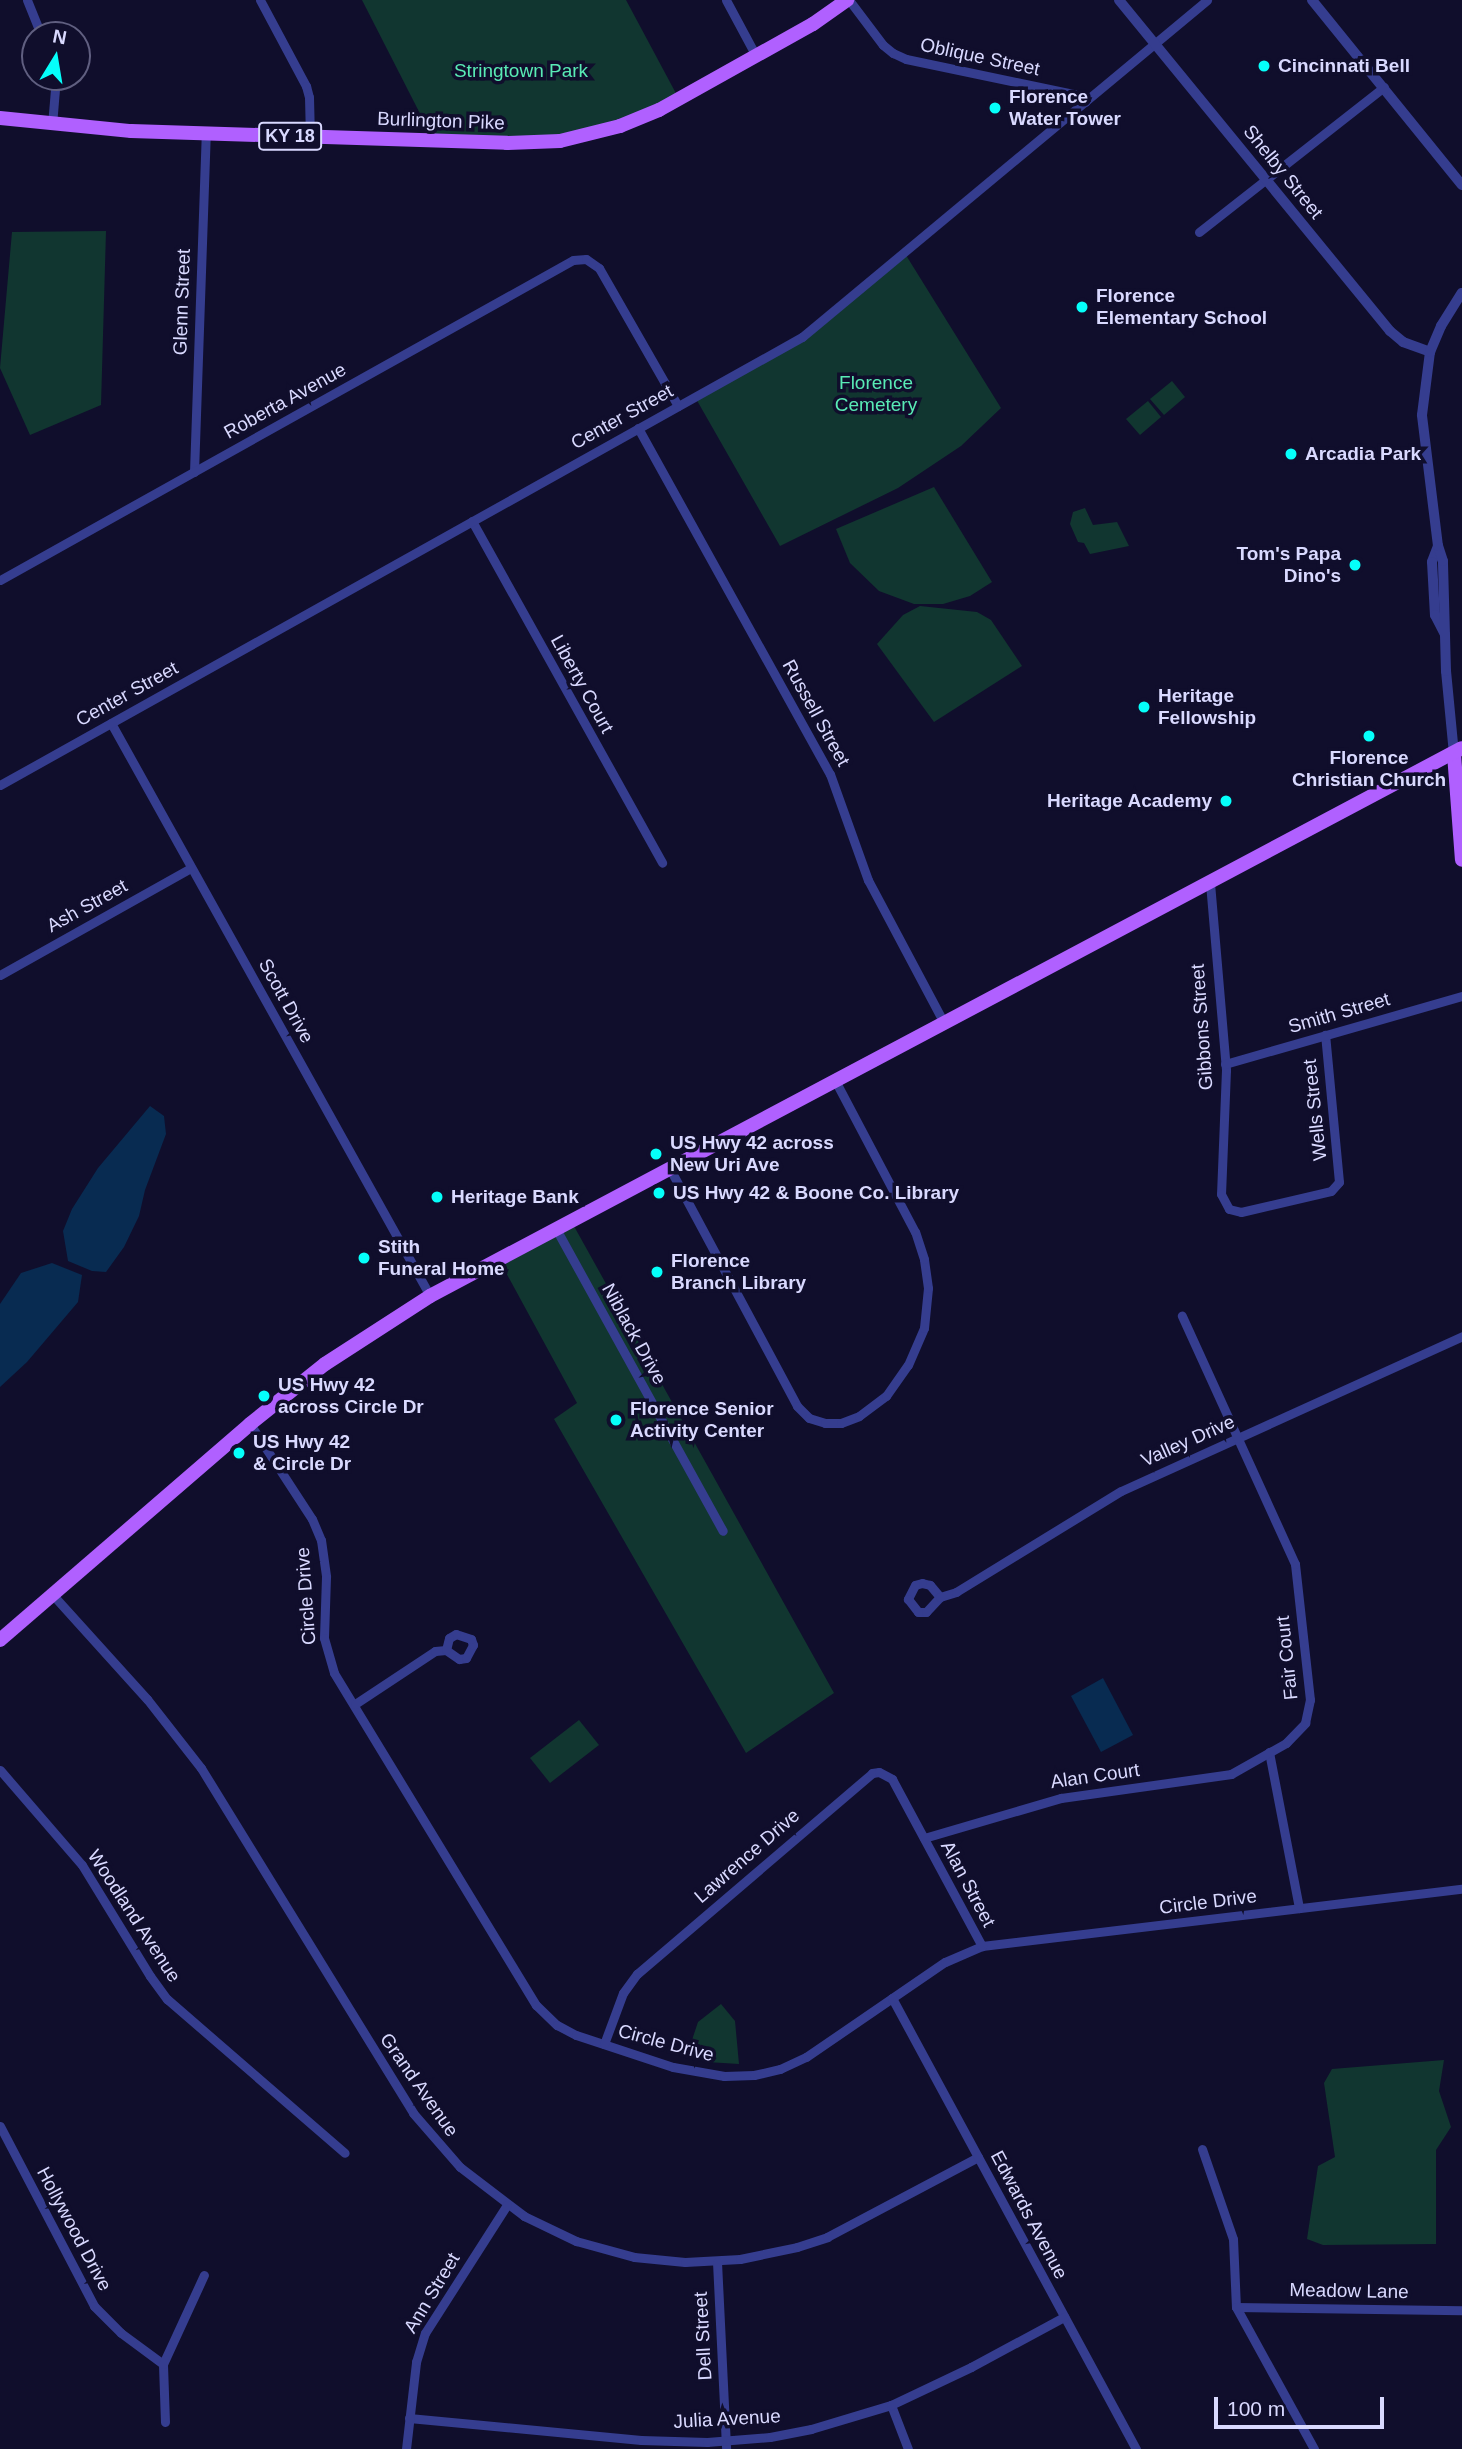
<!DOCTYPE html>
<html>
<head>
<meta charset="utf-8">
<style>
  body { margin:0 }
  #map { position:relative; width:1462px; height:2449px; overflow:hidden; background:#100e2c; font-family:Helvetica,sans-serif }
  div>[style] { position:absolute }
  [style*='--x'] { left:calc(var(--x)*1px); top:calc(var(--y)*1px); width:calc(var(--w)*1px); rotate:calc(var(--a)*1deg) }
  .green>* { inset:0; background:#113630 }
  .water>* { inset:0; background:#082b51 }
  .minor>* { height:9px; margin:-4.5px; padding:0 4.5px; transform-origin:4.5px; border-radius:4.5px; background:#353d8f }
  .tertiary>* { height:10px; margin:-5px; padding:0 5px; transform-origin:5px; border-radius:5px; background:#353d8f }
  .primary>* { height:14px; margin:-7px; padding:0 7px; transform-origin:7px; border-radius:7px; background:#b060ff }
  .dots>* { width:19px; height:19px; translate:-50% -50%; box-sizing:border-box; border:4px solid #100e2c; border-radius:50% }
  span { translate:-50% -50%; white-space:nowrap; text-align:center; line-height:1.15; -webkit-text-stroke:7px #100e2c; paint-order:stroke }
  .shield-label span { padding:2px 5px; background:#100e2c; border:2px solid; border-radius:5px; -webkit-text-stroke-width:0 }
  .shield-label { font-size:18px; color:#d9d9ff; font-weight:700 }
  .street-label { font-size:19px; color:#d9d9ff }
  .poi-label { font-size:19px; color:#d9d9ff; font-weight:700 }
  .left { translate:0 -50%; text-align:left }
  .right { translate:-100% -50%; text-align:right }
  .park-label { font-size:19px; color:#59ebb5 }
  .north { position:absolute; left:21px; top:21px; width:70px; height:70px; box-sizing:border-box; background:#100e2c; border:2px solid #605f80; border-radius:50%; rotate:11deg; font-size:19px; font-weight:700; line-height:28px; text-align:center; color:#d9d9ff }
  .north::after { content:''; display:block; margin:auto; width:24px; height:32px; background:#05fffa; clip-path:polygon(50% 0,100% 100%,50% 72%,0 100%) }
  .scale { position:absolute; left:1214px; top:2397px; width:170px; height:32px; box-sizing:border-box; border:4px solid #d9d9ff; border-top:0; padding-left:9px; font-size:21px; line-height:24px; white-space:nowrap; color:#d9d9ff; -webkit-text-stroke:5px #100e2c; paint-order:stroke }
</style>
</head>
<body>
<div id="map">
  <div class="green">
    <i style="clip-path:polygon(362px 0,626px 0,679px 99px,580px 137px,434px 141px)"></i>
    <i style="clip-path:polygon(106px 231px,101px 405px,30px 435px,0 368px,12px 232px)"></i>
    <i style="clip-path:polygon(904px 252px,1001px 408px,961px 446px,898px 488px,780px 546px,695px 397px,802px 337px)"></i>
    <i style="clip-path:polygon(1172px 381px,1185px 397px,1164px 415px,1150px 399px)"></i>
    <i style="clip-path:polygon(1148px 401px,1161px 417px,1140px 435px,1126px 419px)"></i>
    <i style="clip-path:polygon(934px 487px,992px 582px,970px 596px,943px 604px,914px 604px,879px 591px,850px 563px,836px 529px)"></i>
    <i style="clip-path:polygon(1085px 508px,1093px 525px,1117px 522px,1129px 546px,1090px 554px,1084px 543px,1078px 542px,1070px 524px,1073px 512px)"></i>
    <i style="clip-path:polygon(920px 606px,977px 612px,991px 620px,1022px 666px,934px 722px,877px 644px,903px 615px)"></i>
    <i style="clip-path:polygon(570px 1219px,834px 1693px,746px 1753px,554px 1419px,577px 1403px,498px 1258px)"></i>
    <i style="clip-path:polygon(579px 1720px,599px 1745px,550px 1783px,530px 1758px)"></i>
    <i style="clip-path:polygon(721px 2004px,735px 2021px,739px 2064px,707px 2062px,687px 2055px,698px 2022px)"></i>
    <i style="clip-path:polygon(1444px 2060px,1439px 2091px,1451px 2127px,1436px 2150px,1436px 2244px,1323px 2245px,1307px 2239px,1318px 2166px,1335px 2157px,1324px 2083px,1332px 2069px)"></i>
  </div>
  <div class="water">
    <i style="clip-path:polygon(150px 1106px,164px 1116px,166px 1134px,145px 1190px,139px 1216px,124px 1247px,106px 1272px,92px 1271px,68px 1261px,63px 1231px,72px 1209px,98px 1168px)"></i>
    <i style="clip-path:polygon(52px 1263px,82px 1275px,78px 1302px,27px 1362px,0 1387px,0 1304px,21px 1273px)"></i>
    <i style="clip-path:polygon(1103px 1678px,1133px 1735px,1101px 1752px,1071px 1696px)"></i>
  </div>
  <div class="minor">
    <i style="--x:27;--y:0;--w:38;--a:68"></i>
    <i style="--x:260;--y:0;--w:98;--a:61.9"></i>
    <i style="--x:306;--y:86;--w:11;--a:75"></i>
    <i style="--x:309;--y:97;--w:40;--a:88.6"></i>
    <i style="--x:726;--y:0;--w:64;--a:61.8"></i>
    <i style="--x:849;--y:0;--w:56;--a:52.9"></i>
    <i style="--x:883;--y:45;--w:13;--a:39"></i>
    <i style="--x:893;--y:53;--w:14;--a:25"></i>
    <i style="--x:906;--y:59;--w:172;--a:11.8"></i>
    <i style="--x:1074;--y:94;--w:14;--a:34"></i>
    <i style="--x:52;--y:125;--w:48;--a:-85.2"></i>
    <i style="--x:1199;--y:232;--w:235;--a:-38.1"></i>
    <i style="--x:638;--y:428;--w:396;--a:61"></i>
    <i style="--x:830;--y:774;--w:113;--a:70.3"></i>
    <i style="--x:868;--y:880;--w:162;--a:62"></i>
    <i style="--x:194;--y:472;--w:339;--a:-88"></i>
    <i style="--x:472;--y:521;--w:391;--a:60.9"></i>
    <i style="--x:0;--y:580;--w:656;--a:-29.18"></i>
    <i style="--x:573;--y:260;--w:13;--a:-4"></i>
    <i style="--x:586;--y:259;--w:16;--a:35"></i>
    <i style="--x:599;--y:268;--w:159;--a:60.2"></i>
    <i style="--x:111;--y:723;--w:656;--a:60.89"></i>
    <i style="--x:0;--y:785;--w:919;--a:-29.19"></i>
    <i style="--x:802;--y:337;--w:527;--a:-39.76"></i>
    <i style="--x:1210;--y:883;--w:188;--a:85.1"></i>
    <i style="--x:1226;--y:1070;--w:124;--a:92.3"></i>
    <i style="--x:1221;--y:1194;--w:17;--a:62"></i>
    <i style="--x:1229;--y:1209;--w:12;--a:14"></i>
    <i style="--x:1241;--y:1212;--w:92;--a:-13.1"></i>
    <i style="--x:1331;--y:1191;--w:12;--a:-48"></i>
    <i style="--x:1339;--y:1182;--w:148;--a:-95.4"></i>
    <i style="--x:0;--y:975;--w:219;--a:-29.3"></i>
    <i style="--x:1225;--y:1064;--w:247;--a:-16"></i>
    <i style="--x:669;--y:1167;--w:271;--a:61.8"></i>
    <i style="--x:797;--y:1406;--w:17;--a:45"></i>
    <i style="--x:809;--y:1418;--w:17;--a:17"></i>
    <i style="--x:825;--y:1423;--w:16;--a:0"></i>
    <i style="--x:841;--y:1423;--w:19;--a:-21"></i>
    <i style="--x:859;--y:1416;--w:34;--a:-37"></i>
    <i style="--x:886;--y:1396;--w:38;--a:-55"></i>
    <i style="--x:908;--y:1365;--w:40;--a:-66.6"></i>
    <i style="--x:924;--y:1328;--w:40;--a:-84.3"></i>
    <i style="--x:928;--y:1288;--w:29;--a:-98"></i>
    <i style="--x:924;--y:1259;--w:28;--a:-108"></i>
    <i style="--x:915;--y:1232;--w:172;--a:-117.8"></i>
    <i style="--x:555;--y:1227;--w:347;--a:61.1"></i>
    <i style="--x:250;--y:1424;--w:113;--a:56.9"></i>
    <i style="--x:312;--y:1519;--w:23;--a:67"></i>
    <i style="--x:321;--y:1540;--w:37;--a:82"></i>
    <i style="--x:326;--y:1577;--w:61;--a:91.9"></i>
    <i style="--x:324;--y:1638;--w:36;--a:74"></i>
    <i style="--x:334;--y:1673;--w:389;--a:58.7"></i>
    <i style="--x:536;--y:2005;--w:29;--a:44"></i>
    <i style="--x:557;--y:2025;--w:21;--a:28"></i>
    <i style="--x:576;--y:2035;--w:102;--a:18.3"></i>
    <i style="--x:673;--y:2067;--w:52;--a:10"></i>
    <i style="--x:724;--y:2076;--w:30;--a:-2"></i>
    <i style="--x:754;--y:2075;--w:27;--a:-13"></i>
    <i style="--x:780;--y:2069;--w:29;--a:-25"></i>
    <i style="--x:806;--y:2057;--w:168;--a:-34.4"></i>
    <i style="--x:945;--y:1962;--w:40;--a:-23.4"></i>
    <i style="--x:982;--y:1946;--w:483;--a:-6.8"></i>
    <i style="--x:52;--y:1594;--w:142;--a:47.9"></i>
    <i style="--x:147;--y:1699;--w:88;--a:52"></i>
    <i style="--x:201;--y:1768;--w:405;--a:58.4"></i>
    <i style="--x:413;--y:2113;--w:72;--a:49"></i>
    <i style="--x:460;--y:2167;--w:81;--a:37.4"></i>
    <i style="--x:524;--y:2216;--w:58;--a:25.7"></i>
    <i style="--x:576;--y:2241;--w:60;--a:15.4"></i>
    <i style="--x:634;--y:2257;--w:51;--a:5.6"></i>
    <i style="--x:685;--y:2262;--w:55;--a:-3.1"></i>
    <i style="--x:740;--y:2259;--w:58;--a:-11.9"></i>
    <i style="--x:797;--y:2247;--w:32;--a:-18"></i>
    <i style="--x:827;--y:2237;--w:171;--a:-27.9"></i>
    <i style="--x:940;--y:1597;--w:16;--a:-130"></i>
    <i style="--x:930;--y:1585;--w:8;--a:-166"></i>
    <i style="--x:922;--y:1583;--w:7;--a:164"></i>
    <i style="--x:915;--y:1585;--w:16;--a:117"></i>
    <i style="--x:908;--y:1599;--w:16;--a:52"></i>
    <i style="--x:918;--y:1612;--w:8;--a:0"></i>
    <i style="--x:926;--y:1612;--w:21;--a:-47"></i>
    <i style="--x:940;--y:1597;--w:17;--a:-17"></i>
    <i style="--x:956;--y:1592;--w:193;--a:-31.5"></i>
    <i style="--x:1121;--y:1491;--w:375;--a:-24.4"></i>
    <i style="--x:355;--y:1704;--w:96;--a:-33.5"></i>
    <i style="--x:435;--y:1651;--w:11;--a:-5"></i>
    <i style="--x:446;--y:1650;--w:16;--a:35"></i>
    <i style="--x:459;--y:1659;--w:7;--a:-8"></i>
    <i style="--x:466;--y:1658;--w:15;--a:-62"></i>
    <i style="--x:473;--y:1645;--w:6;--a:-108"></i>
    <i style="--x:471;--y:1639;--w:16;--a:-162"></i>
    <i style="--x:456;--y:1634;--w:8;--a:150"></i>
    <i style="--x:449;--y:1638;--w:12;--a:104"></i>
    <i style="--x:1269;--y:1752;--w:159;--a:79.1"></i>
    <i style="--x:0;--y:1770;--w:125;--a:49.2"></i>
    <i style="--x:82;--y:1865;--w:130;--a:58.5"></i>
    <i style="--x:150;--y:1976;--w:29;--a:54"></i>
    <i style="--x:167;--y:1999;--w:235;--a:40.9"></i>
    <i style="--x:924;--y:1838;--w:143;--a:-16.3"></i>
    <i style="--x:1061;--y:1798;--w:172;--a:-8"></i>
    <i style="--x:1231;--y:1774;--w:63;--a:-29.4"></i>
    <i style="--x:1286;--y:1743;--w:28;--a:-46"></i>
    <i style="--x:1305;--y:1723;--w:24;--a:-78"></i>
    <i style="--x:1310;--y:1700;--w:137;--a:-96.3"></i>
    <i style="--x:1295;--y:1564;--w:273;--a:-114.5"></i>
    <i style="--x:892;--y:1998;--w:513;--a:61.59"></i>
    <i style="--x:604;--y:2044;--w:54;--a:-69.6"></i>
    <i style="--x:623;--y:1993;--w:24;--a:-54"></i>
    <i style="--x:637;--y:1974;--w:309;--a:-40.5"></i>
    <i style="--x:872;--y:1773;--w:7;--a:-8"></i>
    <i style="--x:879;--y:1772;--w:15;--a:28"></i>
    <i style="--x:892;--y:1779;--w:190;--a:61.7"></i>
    <i style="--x:0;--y:2126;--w:203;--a:62.4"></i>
    <i style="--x:94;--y:2306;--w:38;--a:45"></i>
    <i style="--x:121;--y:2333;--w:52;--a:36.4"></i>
    <i style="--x:1202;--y:2149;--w:95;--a:71"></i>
    <i style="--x:1233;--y:2239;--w:68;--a:87.5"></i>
    <i style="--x:1236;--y:2307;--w:162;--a:61.2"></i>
    <i style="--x:717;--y:2262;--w:187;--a:87.2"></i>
    <i style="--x:1236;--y:2307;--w:226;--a:0.8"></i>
    <i style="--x:891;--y:2405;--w:47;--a:68.9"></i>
    <i style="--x:409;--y:2418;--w:233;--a:5.4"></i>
    <i style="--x:641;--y:2440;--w:66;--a:1.7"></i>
    <i style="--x:707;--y:2442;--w:63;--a:-4.5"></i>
    <i style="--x:770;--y:2437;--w:42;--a:-11"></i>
    <i style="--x:811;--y:2429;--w:84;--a:-16.7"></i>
    <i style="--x:891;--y:2405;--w:89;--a:-25.4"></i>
    <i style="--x:971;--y:2367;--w:106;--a:-28.3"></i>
    <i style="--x:165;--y:2422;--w:58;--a:-92"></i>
    <i style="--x:163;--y:2364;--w:98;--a:-65.3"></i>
    <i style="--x:406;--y:2449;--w:88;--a:-83.4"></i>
    <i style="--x:416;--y:2362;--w:30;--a:-73"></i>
    <i style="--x:425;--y:2333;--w:152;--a:-57.4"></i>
  </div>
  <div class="tertiary">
    <i style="--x:1119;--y:0;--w:428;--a:50.7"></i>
    <i style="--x:1390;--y:331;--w:17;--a:40"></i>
    <i style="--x:1403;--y:342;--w:29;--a:20"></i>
    <i style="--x:1312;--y:0;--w:238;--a:51"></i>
    <i style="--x:1438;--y:546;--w:17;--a:111"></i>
    <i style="--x:1432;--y:562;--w:53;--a:86.8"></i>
    <i style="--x:1435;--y:615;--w:22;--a:63"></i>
    <i style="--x:1454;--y:754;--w:83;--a:-95.5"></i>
    <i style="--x:1446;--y:671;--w:110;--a:-91.6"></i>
    <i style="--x:1443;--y:561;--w:16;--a:-108"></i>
    <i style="--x:1438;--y:546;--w:132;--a:-97"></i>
    <i style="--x:1422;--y:415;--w:64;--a:-82.8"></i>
    <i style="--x:1430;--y:352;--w:28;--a:-67"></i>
    <i style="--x:1441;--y:326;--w:39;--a:-58"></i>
  </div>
  <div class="primary">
    <i style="--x:0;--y:118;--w:132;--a:5.7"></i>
    <i style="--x:131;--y:131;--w:376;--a:1.8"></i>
    <i style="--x:507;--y:143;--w:53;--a:-2.2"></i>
    <i style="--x:560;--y:141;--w:62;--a:-14"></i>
    <i style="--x:620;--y:126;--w:42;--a:-22.3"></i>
    <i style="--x:659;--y:110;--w:176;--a:-29.2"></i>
    <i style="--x:813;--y:24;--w:42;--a:-35.2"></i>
    <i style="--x:1454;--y:754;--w:106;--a:85.7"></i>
    <i style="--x:0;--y:1640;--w:330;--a:-40.8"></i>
    <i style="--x:250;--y:1424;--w:96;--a:-38.7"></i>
    <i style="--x:325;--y:1364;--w:125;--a:-32.9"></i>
    <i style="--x:430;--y:1296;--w:1168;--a:-27.97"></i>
  </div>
  <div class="dots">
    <i style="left:1264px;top:66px;background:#05fffa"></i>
    <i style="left:995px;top:108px;background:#05fffa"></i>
    <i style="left:1082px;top:307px;background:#05fffa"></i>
    <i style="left:1291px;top:454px;background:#05fffa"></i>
    <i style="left:1355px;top:565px;background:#05fffa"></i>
    <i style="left:1144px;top:707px;background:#05fffa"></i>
    <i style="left:1369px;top:736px;background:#05fffa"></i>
    <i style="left:1226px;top:801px;background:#05fffa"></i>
    <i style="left:656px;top:1154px;background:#05fffa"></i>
    <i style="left:659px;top:1193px;background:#05fffa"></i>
    <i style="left:437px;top:1197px;background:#05fffa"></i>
    <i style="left:364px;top:1258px;background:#05fffa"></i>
    <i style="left:657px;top:1272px;background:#05fffa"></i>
    <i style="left:264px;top:1396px;background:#05fffa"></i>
    <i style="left:616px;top:1420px;background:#05fffa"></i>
    <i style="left:239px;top:1453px;background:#05fffa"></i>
  </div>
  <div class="shield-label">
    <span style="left:290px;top:136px">KY 18</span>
  </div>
  <div class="street-label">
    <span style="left:980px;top:57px;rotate:12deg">Oblique Street</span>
    <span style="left:441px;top:121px;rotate:2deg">Burlington Pike</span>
    <span style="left:1283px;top:172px;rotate:51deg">Shelby Street</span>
    <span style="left:182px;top:302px;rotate:-88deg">Glenn Street</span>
    <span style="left:285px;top:401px;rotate:-29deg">Roberta Avenue</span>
    <span style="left:622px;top:417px;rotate:-29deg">Center Street</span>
    <span style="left:582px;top:684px;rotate:61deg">Liberty Court</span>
    <span style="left:127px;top:694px;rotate:-29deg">Center Street</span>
    <span style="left:816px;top:713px;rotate:61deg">Russell Street</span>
    <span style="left:87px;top:906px;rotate:-29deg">Ash Street</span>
    <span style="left:286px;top:1001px;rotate:61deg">Scott Drive</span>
    <span style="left:1339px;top:1013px;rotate:-16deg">Smith Street</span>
    <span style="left:1202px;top:1027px;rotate:-94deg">Gibbons Street</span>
    <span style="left:1315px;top:1110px;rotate:-96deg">Wells Street</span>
    <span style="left:634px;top:1334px;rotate:61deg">Niblack Drive</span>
    <span style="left:1188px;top:1441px;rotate:-24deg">Valley Drive</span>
    <span style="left:306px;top:1596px;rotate:-94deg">Circle Drive</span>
    <span style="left:1287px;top:1658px;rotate:-96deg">Fair Court</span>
    <span style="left:1095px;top:1776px;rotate:-8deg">Alan Court</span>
    <span style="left:747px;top:1856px;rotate:-41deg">Lawrence Drive</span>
    <span style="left:968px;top:1884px;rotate:62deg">Alan Street</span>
    <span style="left:1208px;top:1902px;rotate:-7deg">Circle Drive</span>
    <span style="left:134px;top:1916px;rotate:57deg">Woodland Avenue</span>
    <span style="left:666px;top:2043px;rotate:15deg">Circle Drive</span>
    <span style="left:419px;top:2085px;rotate:55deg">Grand Avenue</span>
    <span style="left:1029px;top:2215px;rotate:62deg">Edwards Avenue</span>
    <span style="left:74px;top:2229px;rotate:62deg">Hollywood Drive</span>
    <span style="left:1349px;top:2291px;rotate:1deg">Meadow Lane</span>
    <span style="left:432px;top:2293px;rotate:-59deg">Ann Street</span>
    <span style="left:703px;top:2336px;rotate:-93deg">Dell Street</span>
    <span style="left:727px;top:2419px;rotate:-3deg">Julia Avenue</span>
  </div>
  <div class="poi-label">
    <span class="left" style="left:1278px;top:66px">Cincinnati Bell</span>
    <span class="left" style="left:1009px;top:108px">Florence<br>Water Tower</span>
    <span class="left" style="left:1096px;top:307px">Florence<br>Elementary School</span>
    <span class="left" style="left:1305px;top:454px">Arcadia Park</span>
    <span class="right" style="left:1341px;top:565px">Tom's Papa<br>Dino's</span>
    <span class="left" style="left:1158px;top:707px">Heritage<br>Fellowship</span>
    <span style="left:1369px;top:769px">Florence<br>Christian Church</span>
    <span class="right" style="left:1212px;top:801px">Heritage Academy</span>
    <span class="left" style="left:670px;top:1154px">US Hwy 42 across<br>New Uri Ave</span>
    <span class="left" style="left:673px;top:1193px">US Hwy 42 &amp; Boone Co. Library</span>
    <span class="left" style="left:451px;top:1197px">Heritage Bank</span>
    <span class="left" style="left:378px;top:1258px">Stith<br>Funeral Home</span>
    <span class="left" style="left:671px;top:1272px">Florence<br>Branch Library</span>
    <span class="left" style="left:278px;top:1396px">US Hwy 42<br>across Circle Dr</span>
    <span class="left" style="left:630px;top:1420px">Florence Senior<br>Activity Center</span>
    <span class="left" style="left:253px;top:1453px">US Hwy 42<br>&amp; Circle Dr</span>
  </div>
  <div class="park-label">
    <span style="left:521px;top:71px">Stringtown Park</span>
    <span style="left:876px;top:394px">Florence<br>Cemetery</span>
  </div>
  <div class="north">N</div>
  <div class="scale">100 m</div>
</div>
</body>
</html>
